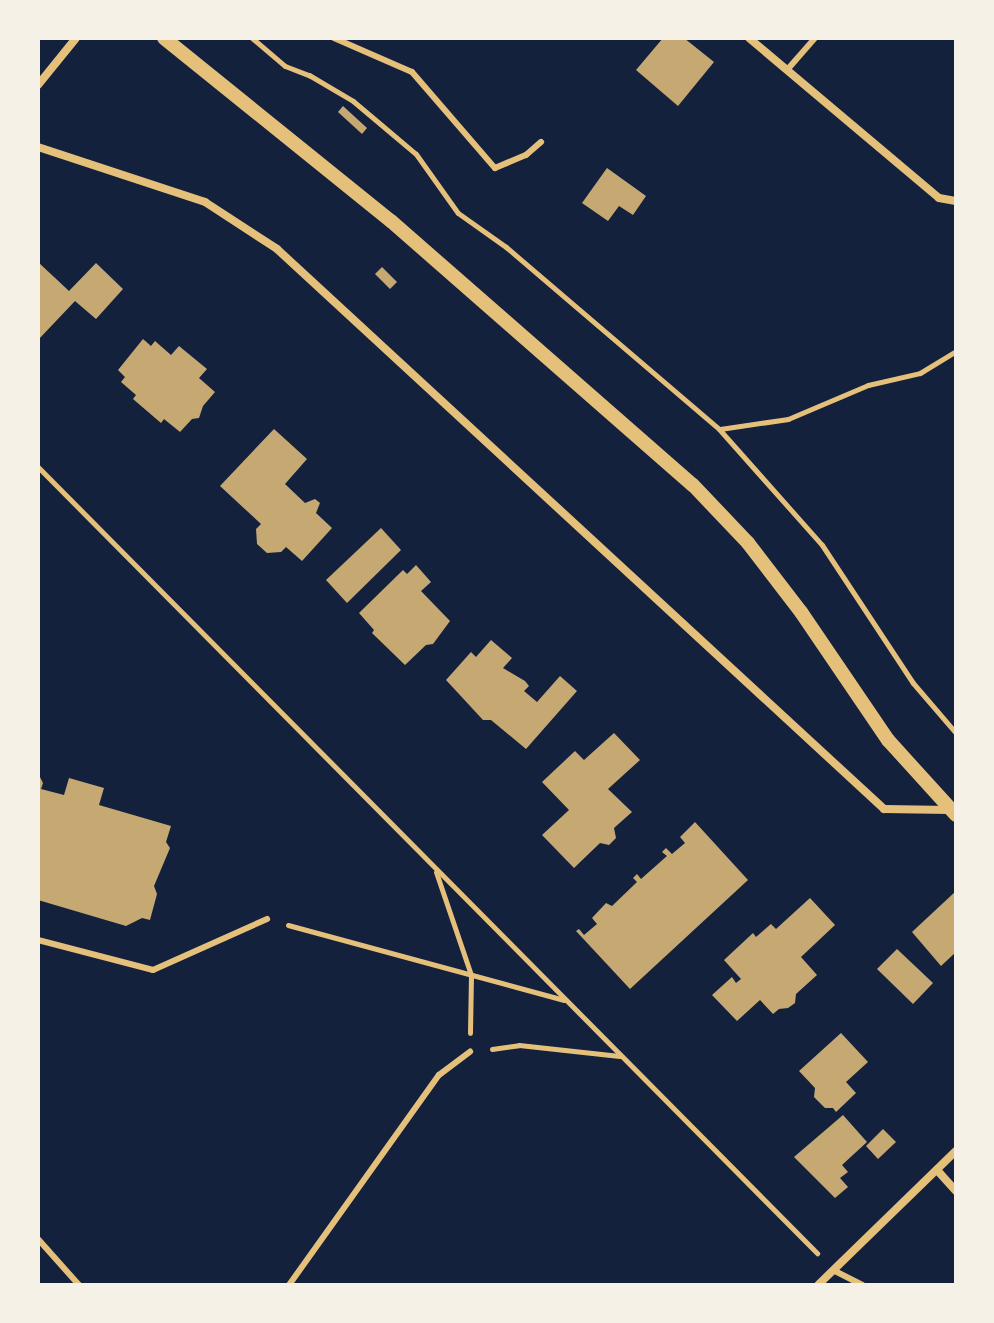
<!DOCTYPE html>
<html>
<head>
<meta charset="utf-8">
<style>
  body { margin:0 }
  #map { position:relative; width:994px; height:1323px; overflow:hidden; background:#14213d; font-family:Roboto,sans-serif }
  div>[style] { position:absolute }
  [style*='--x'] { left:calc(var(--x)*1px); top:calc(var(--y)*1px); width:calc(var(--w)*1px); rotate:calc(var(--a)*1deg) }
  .building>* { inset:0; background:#c6a872 }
  .path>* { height:5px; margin:-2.5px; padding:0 2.5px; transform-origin:2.5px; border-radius:2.5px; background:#e5c07b }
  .service>* { height:6px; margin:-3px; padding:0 3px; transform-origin:3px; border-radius:3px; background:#e5c07b }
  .minor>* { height:8px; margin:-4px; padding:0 4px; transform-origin:4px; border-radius:4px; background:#e5c07b }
  .tertiary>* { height:14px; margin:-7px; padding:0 7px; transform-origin:7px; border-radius:7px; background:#e5c07b }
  span { translate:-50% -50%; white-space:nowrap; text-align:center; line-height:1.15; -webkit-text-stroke:7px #f6f1e7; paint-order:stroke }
  .frame { position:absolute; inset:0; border:40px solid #f6f1e7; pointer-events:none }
</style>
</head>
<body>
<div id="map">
  <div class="building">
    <i style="clip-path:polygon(663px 38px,684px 38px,714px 62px,678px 106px,636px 70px)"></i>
    <i style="clip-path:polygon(343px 106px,367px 128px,362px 134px,338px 112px)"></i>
    <i style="clip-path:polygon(607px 168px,646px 196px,633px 215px,619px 206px,608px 221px,582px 203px)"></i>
    <i style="clip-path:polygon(38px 262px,69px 291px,96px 263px,123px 289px,96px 319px,75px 301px,38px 340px)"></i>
    <i style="clip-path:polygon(382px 267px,397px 282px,390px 289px,375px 274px)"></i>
    <i style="clip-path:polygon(143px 339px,151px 346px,155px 341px,171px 355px,179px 346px,207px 369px,199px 378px,215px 392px,203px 406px,199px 418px,192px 419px,180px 432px,164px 419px,161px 423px,133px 399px,136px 395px,121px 382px,125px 377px,118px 370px)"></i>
    <i style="clip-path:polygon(274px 429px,307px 459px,285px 484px,305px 503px,315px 499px,320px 503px,316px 513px,332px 528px,302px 561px,286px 547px,281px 552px,267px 553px,257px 544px,256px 529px,261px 524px,220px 486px)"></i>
    <i style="clip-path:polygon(381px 528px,401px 550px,347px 603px,326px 580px)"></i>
    <i style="clip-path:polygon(416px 565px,431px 582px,421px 591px,450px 621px,433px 644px,426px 645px,405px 665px,372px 633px,374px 630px,359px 613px,403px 570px,407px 574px)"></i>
    <i style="clip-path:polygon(491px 640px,512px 658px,503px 668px,525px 681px,529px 686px,524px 691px,537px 702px,560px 676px,577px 691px,526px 749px,491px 720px,483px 720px,446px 680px,471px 652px,476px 657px)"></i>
    <i style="clip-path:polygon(614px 733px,640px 760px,608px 789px,632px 812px,614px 828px,616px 838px,609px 845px,600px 843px,574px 868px,542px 835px,569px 810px,542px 782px,575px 751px,584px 760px)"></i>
    <i style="clip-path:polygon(38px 773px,43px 783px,41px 789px,64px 795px,69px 778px,104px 788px,99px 805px,171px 826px,166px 842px,170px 848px,154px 886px,157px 894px,150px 920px,142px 918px,126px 926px,38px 900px)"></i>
    <i style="clip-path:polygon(695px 822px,748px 880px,630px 989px,576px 931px,579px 929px,584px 935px,597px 924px,592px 918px,606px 903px,612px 906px,637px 882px,633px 878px,637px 874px,641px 879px,667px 856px,662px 852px,666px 848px,672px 854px,685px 843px,680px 837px)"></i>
    <i style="clip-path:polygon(956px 891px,956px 952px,941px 966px,912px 932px)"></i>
    <i style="clip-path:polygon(810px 898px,835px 925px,801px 957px,817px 975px,796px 994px,795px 1003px,788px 1008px,779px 1009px,773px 1014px,760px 1000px,737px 1021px,712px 995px,732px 977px,736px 983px,741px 979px,724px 960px,753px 933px,756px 937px,771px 924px,776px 929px)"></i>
    <i style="clip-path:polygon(897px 949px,933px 983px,913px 1004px,877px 969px)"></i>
    <i style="clip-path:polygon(841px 1033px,868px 1062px,846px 1082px,856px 1093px,836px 1112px,833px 1108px,825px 1108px,814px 1097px,815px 1088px,799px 1071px)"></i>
    <i style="clip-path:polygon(843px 1115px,867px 1142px,842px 1165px,848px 1172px,840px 1178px,848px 1187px,835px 1198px,794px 1157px)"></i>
    <i style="clip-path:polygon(883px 1129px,896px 1142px,878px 1159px,866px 1146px)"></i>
  </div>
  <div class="path">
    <i style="--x:252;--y:38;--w:43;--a:40.3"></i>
    <i style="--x:285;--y:66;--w:26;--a:21"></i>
    <i style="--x:309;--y:75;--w:51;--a:30.6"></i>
    <i style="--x:353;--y:101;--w:82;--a:40.1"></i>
    <i style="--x:416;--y:154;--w:72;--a:54.6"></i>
    <i style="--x:458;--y:213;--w:59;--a:35.3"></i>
    <i style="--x:506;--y:247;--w:280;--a:40.5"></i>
    <i style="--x:719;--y:429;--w:155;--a:48.4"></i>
    <i style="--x:822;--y:545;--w:165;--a:56.6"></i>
    <i style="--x:913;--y:683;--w:66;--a:49.3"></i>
    <i style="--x:720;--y:429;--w:69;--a:-8.4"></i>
    <i style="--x:788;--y:419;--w:87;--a:-23"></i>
    <i style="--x:868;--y:385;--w:53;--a:-13"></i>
    <i style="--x:920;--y:373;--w:42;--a:-31.4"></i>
    <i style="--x:38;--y:467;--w:1107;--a:45.26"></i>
    <i style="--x:436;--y:872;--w:109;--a:71.2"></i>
    <i style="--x:471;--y:975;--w:58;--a:91"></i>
    <i style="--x:288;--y:925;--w:286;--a:15.2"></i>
    <i style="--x:492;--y:1049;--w:27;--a:-8"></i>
    <i style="--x:519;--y:1045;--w:101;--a:6.3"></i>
  </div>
  <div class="service">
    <i style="--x:334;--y:38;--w:85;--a:23.6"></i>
    <i style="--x:412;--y:72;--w:127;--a:49.2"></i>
    <i style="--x:495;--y:168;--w:34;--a:-23"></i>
    <i style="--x:526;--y:155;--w:20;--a:-41"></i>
    <i style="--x:787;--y:70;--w:43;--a:-48.8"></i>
    <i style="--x:38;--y:940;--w:119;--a:14.6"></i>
    <i style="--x:153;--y:970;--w:125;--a:-24.1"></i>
    <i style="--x:38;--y:1239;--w:62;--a:48.3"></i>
    <i style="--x:833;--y:1270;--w:33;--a:27"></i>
    <i style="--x:289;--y:1285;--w:258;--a:-54.5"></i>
    <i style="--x:439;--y:1075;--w:39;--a:-37"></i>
  </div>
  <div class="minor">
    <i style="--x:749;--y:38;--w:248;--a:40.1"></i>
    <i style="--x:939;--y:198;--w:17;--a:10"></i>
    <i style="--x:38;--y:85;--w:60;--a:-51"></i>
    <i style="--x:38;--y:147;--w:176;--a:18.2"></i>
    <i style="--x:205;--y:202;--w:86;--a:33.1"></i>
    <i style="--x:277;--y:249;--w:826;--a:42.69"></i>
    <i style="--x:884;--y:809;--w:66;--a:0.9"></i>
    <i style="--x:937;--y:1170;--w:28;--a:48"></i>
    <i style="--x:818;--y:1285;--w:192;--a:-44.2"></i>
  </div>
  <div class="tertiary">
    <i style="--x:164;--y:38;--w:292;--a:38.9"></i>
    <i style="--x:391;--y:221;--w:401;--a:41.2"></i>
    <i style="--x:693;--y:485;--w:80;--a:46.5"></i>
    <i style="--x:748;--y:543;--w:87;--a:52.5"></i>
    <i style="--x:801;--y:612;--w:155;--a:55.8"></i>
    <i style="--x:888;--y:740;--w:101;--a:47.8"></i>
  </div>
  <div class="frame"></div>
</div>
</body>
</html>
